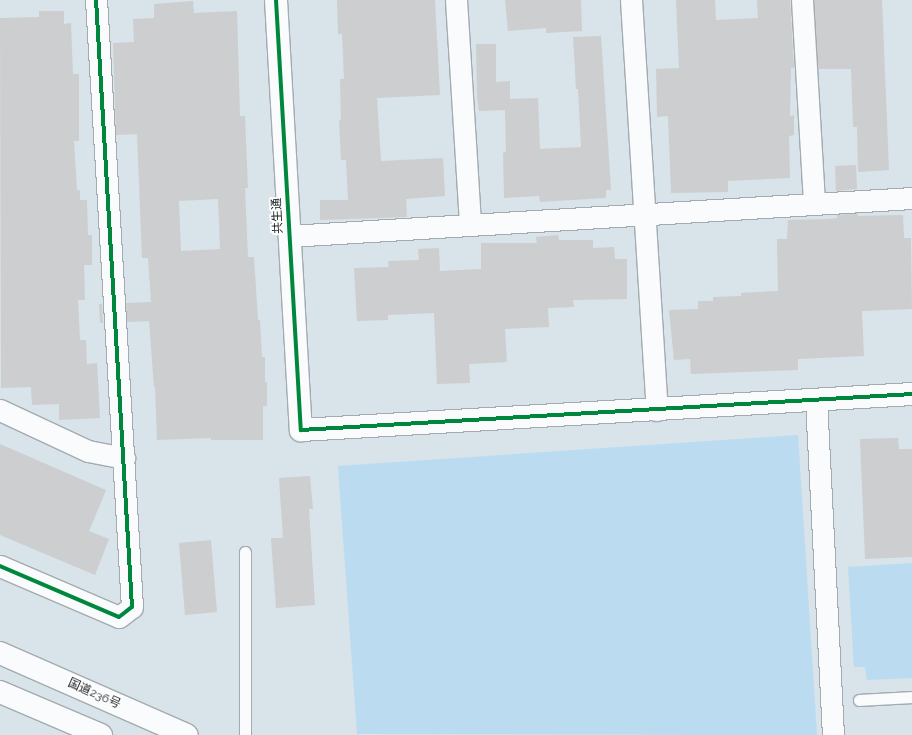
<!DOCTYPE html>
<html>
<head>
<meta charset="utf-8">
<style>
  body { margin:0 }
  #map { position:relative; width:912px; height:735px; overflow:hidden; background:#d8e3ea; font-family:Raleway,"Noto Sans JP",sans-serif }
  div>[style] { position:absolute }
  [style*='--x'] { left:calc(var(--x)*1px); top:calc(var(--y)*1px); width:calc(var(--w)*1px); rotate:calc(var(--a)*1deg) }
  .green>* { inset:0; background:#badbf0 }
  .building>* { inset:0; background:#cdcecf }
  .roads { filter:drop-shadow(1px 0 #a3abb0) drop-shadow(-1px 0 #a3abb0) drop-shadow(0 1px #a3abb0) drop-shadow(0 -1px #a3abb0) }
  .service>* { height:11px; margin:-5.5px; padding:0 5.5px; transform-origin:5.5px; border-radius:5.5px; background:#f9fbfc }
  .minor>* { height:21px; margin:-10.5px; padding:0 10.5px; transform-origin:10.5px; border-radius:10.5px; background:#f9fbfc }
  .tertiary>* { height:22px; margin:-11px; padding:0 11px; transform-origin:11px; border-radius:11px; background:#f9fbfc }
  .trunk>* { height:22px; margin:-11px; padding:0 11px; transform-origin:11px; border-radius:11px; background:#f9fbfc }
  .cycleway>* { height:4px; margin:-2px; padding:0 2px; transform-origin:2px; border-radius:2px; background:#00873e }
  span { translate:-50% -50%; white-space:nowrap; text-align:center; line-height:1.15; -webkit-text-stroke:3.5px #fff; paint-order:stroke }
  .street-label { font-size:12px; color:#171d22 }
</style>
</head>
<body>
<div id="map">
  <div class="green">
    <i style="clip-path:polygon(798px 435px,817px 735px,357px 734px,338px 466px)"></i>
    <i style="clip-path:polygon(912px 563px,912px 678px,867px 680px,865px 667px,854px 667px,848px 567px)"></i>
  </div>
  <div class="building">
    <i style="clip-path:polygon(337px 0,435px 0,440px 95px,377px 98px,381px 161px,443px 158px,445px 196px,406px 199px,407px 217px,320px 220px,320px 200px,348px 200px,346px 160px,341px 160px,339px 120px,341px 120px,340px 79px,344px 79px,342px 34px,338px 34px)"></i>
    <i style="clip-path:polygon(505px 0,581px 0,582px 31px,546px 33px,546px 28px,508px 31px)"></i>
    <i style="clip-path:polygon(676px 0,715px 0,716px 20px,758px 18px,757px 0,790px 0,794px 68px,791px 68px,790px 116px,794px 115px,794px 135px,789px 136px,790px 178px,728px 181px,728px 192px,671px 193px,668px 116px,657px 117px,656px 69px,679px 68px)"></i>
    <i style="clip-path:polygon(814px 0,882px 0,889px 170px,858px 172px,857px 127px,853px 127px,851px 69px,818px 69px)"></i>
    <i style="clip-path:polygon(evenodd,193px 1px,194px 13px,237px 11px,240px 116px,245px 116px,248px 188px,245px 188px,248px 257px,254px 257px,258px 320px,260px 320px,262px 357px,265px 357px,265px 382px,267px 382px,267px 406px,263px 406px,263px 440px,211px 440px,211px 438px,157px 440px,155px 387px,154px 387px,149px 321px,127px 322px,126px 303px,151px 302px,148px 258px,142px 258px,137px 134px,116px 135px,113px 43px,134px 42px,133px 19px,154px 18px,154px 4px,193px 1px,218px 199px,220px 249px,181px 251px,179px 201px,218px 199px)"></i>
    <i style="clip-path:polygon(39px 11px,64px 11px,64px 24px,71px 23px,73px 74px,79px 74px,79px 141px,74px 141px,77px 190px,80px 190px,80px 200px,87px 200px,88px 235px,92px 235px,92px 265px,84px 265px,85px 300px,78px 300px,80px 340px,86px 340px,87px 364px,97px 363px,100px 418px,59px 420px,59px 404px,32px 405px,31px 387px,1px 388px,0 18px,39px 17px)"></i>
    <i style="clip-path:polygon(601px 36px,611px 190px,606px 190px,606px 198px,572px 200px,540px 202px,539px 196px,504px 198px,503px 153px,506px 152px,505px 110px,479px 111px,477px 96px,476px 44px,496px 44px,496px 82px,510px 81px,510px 99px,538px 98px,540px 149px,581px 147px,578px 89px,576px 89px,573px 37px)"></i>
    <i style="clip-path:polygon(856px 165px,857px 189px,836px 191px,835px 166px)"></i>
    <i style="clip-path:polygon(858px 213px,858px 216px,903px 215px,904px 238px,911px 238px,912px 309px,862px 311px,864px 356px,798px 359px,798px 370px,691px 374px,690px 359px,674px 360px,669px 310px,698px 309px,698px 301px,713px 301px,713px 297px,741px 296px,741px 293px,778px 291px,777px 239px,787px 239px,788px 220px,829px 219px,837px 218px,837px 215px)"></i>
    <i style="clip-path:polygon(558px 235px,559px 240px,593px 240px,593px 248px,614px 247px,615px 259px,627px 259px,627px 299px,573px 300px,574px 307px,548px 308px,549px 327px,505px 329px,507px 362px,469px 364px,470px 383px,437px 384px,434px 313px,388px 315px,388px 320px,357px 321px,354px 268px,389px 267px,388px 261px,419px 260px,418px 249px,439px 248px,440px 271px,481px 269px,481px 243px,537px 243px,536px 237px)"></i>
    <i style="clip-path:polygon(99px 304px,102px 304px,103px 323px,100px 323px)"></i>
    <i style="clip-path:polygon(898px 438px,899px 449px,912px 449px,912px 557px,865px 559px,860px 439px)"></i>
    <i style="clip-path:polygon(0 444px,106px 490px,89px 531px,109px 539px,95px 575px,0 535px)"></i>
    <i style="clip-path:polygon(310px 476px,313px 509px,309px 509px,315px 605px,276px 608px,271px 538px,283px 538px,279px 478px)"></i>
    <i style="clip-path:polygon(211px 540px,217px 612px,185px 615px,179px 543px)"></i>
  </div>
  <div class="roads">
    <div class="service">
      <i style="--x:245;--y:552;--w:183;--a:90"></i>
      <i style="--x:859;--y:700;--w:53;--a:-3.2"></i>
    </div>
    <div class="minor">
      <i style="--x:456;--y:0;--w:225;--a:86.4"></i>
      <i style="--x:631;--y:0;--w:411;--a:86.4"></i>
      <i style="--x:802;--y:0;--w:203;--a:86.6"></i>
      <i style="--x:289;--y:236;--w:624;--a:-3.49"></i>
      <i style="--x:816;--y:400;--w:335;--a:87.1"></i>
      <i style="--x:0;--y:410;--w:97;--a:25"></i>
      <i style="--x:88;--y:451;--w:37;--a:11"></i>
      <i style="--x:0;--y:566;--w:129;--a:23.2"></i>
      <i style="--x:119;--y:617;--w:16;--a:-38"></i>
      <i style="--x:132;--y:607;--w:608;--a:-93.39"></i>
    </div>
    <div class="tertiary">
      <i style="--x:276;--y:0;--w:431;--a:86.7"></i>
      <i style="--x:301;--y:430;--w:612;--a:-3.37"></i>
    </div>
    <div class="trunk">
      <i style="--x:0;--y:653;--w:204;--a:23.7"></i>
      <i style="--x:0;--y:692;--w:110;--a:23.1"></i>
    </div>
  </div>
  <div class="cycleway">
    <i style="--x:276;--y:0;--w:431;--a:86.7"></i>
    <i style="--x:301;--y:430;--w:612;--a:-3.37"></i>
    <i style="--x:0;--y:566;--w:129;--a:23.2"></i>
    <i style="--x:119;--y:617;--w:16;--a:-38"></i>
    <i style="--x:132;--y:607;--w:608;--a:-93.39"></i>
  </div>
  <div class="street-label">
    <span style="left:278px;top:216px;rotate:-93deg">共生通</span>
    <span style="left:94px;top:694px;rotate:24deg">国道236号</span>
  </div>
</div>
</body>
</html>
